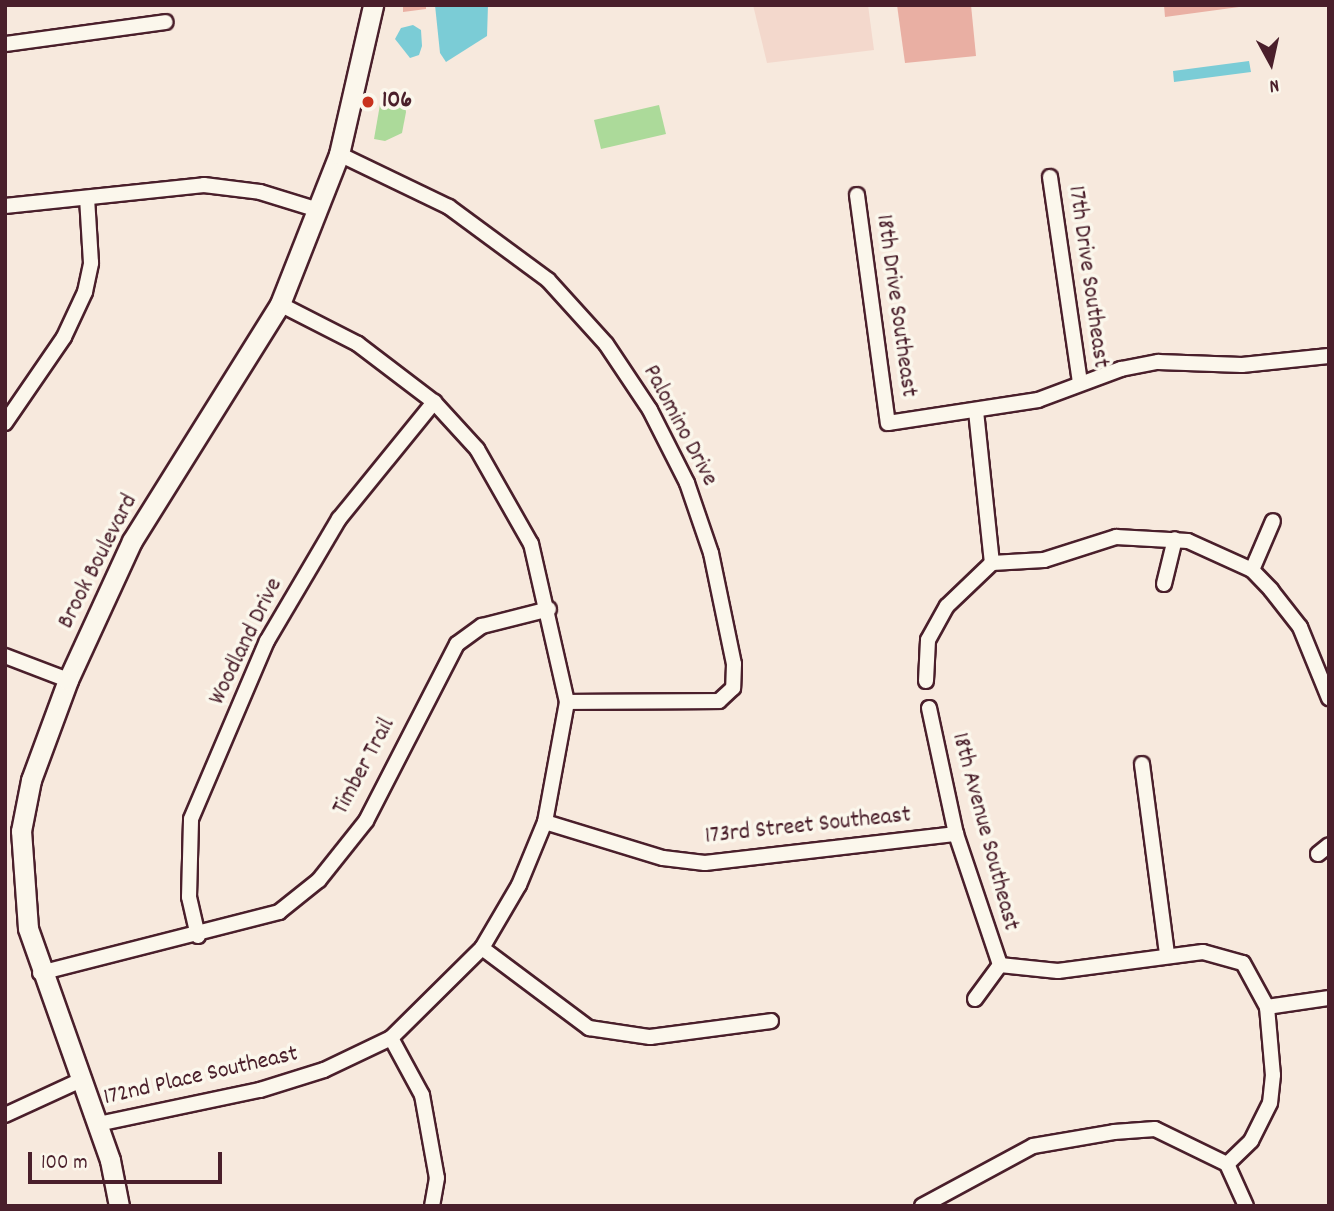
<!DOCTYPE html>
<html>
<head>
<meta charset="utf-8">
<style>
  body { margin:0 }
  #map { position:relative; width:1334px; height:1211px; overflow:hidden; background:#f7e9dd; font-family:Dekko,sans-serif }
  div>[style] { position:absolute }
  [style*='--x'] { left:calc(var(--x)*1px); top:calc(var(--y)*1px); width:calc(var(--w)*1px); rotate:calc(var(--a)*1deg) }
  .built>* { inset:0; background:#f3d8cc }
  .green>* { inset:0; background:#acda9a }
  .water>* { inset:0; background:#7bccd6 }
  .building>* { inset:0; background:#e9afa3 }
  .roads { filter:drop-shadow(2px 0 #4a1f2b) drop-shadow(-2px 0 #4a1f2b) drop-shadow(0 2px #4a1f2b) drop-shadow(0 -2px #4a1f2b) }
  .street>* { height:14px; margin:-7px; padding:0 7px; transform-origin:7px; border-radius:7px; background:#fbf7ec }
  .secondary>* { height:19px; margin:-9.5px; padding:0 9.5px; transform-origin:9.5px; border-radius:9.5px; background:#fbf7ec }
  .dots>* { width:19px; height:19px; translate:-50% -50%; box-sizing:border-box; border:4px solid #fbf7ec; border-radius:50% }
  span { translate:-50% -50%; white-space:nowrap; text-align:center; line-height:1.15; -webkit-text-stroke:7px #fbf7ec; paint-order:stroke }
  .poi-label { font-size:24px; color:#4a1f2b; font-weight:700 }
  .left { translate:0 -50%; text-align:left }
  .street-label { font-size:24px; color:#4a1f2b }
  .frame { position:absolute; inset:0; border:7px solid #4a1f2b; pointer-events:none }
  .north { position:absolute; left:1236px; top:28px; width:70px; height:70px; -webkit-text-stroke:5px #fbf7ec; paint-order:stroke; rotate:172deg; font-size:19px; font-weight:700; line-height:28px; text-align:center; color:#4a1f2b }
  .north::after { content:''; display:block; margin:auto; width:24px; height:32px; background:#4a1f2b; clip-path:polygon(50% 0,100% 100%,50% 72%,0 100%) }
  .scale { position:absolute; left:28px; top:1152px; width:194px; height:32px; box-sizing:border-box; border:4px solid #4a1f2b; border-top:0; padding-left:9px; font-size:21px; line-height:24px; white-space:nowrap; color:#4a1f2b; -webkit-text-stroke:5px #fbf7ec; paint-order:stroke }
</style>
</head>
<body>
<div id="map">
  <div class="built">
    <i style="clip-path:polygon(753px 5px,868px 5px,874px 50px,767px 63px)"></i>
  </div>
  <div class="green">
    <i style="clip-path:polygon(382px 93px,403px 97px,406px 112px,402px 133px,385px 141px,374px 139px)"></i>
    <i style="clip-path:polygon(659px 105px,666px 134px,601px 149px,594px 120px)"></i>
  </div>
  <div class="water">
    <i style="clip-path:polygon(435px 5px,488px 5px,487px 36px,446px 62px,440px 53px)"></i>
    <i style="clip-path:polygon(413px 25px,421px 30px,422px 46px,419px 55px,410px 58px,395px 39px,401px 28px)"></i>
    <i style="clip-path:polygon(1249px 61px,1251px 72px,1174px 82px,1173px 71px)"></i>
  </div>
  <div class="building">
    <i style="clip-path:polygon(403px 5px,426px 5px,426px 9px,403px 12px)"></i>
    <i style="clip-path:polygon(897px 5px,971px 5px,976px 56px,905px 63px)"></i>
    <i style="clip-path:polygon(1164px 5px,1239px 5px,1239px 7px,1165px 17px)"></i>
  </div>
  <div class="roads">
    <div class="street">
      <i style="--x:5;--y:44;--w:162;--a:-7.8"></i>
      <i style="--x:339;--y:154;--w:122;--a:25.7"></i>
      <i style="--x:449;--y:207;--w:123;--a:36.4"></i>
      <i style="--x:548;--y:280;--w:86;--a:47.8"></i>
      <i style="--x:606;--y:344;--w:79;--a:56.3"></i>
      <i style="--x:650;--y:410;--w:82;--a:63.1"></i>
      <i style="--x:687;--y:483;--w:74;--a:71.1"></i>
      <i style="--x:711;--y:553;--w:113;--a:78.3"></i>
      <i style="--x:734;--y:664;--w:24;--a:92"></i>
      <i style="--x:733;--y:688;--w:19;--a:137"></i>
      <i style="--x:719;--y:701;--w:152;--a:179.6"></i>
      <i style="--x:1050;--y:177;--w:208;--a:81.7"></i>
      <i style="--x:857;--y:195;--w:230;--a:82.3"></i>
      <i style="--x:888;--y:423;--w:152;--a:-8.7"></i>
      <i style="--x:1038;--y:400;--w:89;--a:-20.5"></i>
      <i style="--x:1121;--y:369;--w:38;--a:-11"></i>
      <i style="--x:1158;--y:362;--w:84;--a:2"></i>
      <i style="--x:1242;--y:365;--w:87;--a:-5.9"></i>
      <i style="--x:5;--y:206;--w:200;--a:-6"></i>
      <i style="--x:204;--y:185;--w:56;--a:7.1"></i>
      <i style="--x:260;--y:192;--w:61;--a:17.2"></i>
      <i style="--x:976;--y:411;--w:153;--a:84"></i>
      <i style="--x:5;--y:423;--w:104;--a:-55.5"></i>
      <i style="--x:64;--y:337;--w:50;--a:-65"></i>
      <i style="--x:85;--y:292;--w:30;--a:-78"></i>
      <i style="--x:91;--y:263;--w:65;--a:-93.5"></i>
      <i style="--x:992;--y:563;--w:52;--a:-3.3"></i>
      <i style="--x:1044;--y:560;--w:76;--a:-17.7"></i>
      <i style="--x:1116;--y:537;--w:72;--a:3.2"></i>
      <i style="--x:1188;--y:541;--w:70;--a:24.4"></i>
      <i style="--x:1252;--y:570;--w:28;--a:46"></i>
      <i style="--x:1271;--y:590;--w:47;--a:51.9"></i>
      <i style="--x:1300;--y:627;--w:77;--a:67.8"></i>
      <i style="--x:1252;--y:570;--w:53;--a:-66.8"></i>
      <i style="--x:1164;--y:584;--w:46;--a:-76.3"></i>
      <i style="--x:5;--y:656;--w:67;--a:20.9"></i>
      <i style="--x:926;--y:681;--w:41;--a:-87.2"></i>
      <i style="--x:928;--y:640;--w:39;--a:-61"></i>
      <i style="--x:947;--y:606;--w:62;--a:-43.7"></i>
      <i style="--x:929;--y:708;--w:129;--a:77.9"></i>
      <i style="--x:956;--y:834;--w:138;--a:71.4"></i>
      <i style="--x:1142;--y:764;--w:191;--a:82.5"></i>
      <i style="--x:545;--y:822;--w:123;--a:17"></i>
      <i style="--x:663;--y:858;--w:42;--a:6.8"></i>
      <i style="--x:705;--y:863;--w:253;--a:-6.6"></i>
      <i style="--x:1318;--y:854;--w:14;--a:-39"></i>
      <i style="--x:198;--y:936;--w:40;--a:-103"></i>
      <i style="--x:189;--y:897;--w:78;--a:-88.5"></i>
      <i style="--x:191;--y:819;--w:194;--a:-66.9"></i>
      <i style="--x:267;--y:641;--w:142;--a:-59.5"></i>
      <i style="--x:339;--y:519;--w:151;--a:-50.9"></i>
      <i style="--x:482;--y:948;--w:134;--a:36.8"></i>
      <i style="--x:589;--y:1028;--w:62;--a:8.4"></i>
      <i style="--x:650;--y:1037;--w:122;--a:-7.5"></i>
      <i style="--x:40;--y:973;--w:247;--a:-14.3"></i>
      <i style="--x:279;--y:912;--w:51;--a:-38.7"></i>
      <i style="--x:319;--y:880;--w:75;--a:-51.5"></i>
      <i style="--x:366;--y:821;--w:199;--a:-62.8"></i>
      <i style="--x:457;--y:644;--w:31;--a:-36"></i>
      <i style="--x:482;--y:626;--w:69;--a:-14.2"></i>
      <i style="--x:975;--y:999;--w:42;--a:-53.7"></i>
      <i style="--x:1000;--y:965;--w:58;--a:5.9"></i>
      <i style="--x:1058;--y:971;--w:146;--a:-7.5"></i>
      <i style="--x:1203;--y:952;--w:41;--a:15.4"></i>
      <i style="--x:1243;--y:963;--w:50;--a:61.4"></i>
      <i style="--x:1267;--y:1007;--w:68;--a:85"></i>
      <i style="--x:1273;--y:1075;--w:28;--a:96"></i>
      <i style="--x:1270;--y:1103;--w:42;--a:116.6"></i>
      <i style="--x:1251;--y:1141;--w:33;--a:136"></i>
      <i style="--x:1227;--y:1164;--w:46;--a:65.7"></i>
      <i style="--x:1267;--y:1007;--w:63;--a:-8.3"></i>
      <i style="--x:391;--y:1038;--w:65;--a:61.5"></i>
      <i style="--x:422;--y:1095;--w:84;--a:79.8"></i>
      <i style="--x:437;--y:1178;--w:28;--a:100"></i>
      <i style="--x:5;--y:1115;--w:84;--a:-24.7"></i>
      <i style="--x:98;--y:1124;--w:166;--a:-11.9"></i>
      <i style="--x:260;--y:1090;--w:67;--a:-17.4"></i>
      <i style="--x:324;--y:1070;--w:74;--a:-25.5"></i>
      <i style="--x:391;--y:1038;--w:128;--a:-44.7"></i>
      <i style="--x:482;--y:948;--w:73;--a:-59.6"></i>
      <i style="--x:519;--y:885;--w:68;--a:-67.6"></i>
      <i style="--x:545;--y:822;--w:122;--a:-79.6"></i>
      <i style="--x:567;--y:702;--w:162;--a:-102.8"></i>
      <i style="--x:531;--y:544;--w:109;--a:-119.6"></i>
      <i style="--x:477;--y:449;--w:64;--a:-132.5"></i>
      <i style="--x:434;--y:402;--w:96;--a:-142.7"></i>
      <i style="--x:358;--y:344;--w:88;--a:-152.9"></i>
      <i style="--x:922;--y:1206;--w:126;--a:-28.4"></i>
      <i style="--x:1033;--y:1146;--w:82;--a:-9.8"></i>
      <i style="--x:1114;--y:1132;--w:41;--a:-4.2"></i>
      <i style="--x:1155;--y:1129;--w:80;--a:25.9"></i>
    </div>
    <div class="secondary">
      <i style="--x:119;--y:1206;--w:47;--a:-101.1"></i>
      <i style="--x:110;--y:1160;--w:246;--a:-109.5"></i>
      <i style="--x:28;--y:928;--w:97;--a:-94.1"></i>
      <i style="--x:21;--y:831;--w:52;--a:-78.9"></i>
      <i style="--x:31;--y:780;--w:107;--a:-69.7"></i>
      <i style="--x:68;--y:680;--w:153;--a:-65.3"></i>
      <i style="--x:132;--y:541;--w:279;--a:-58"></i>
      <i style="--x:280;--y:304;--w:161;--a:-68.5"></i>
      <i style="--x:339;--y:154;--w:153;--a:-77.1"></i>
    </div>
  </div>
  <div class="dots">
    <i style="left:368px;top:102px;background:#c8321e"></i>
  </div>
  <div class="poi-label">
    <span class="left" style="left:382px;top:102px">106</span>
  </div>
  <div class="street-label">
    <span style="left:1087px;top:277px;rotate:82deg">17th Drive Southeast</span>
    <span style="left:895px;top:306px;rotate:82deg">18th Drive Southeast</span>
    <span style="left:679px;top:426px;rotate:62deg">Palomino Drive</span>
    <span style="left:99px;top:562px;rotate:-63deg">Brook Boulevard</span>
    <span style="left:247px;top:642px;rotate:-64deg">Woodland Drive</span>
    <span style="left:365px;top:767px;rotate:-62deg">Timber Trail</span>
    <span style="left:808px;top:827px;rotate:-6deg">173rd Street Southeast</span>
    <span style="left:984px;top:832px;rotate:75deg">18th Avenue Southeast</span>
    <span style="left:201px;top:1077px;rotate:-13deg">172nd Place Southeast</span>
  </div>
  <div class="frame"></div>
  <div class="north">N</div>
  <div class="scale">100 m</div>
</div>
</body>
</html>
